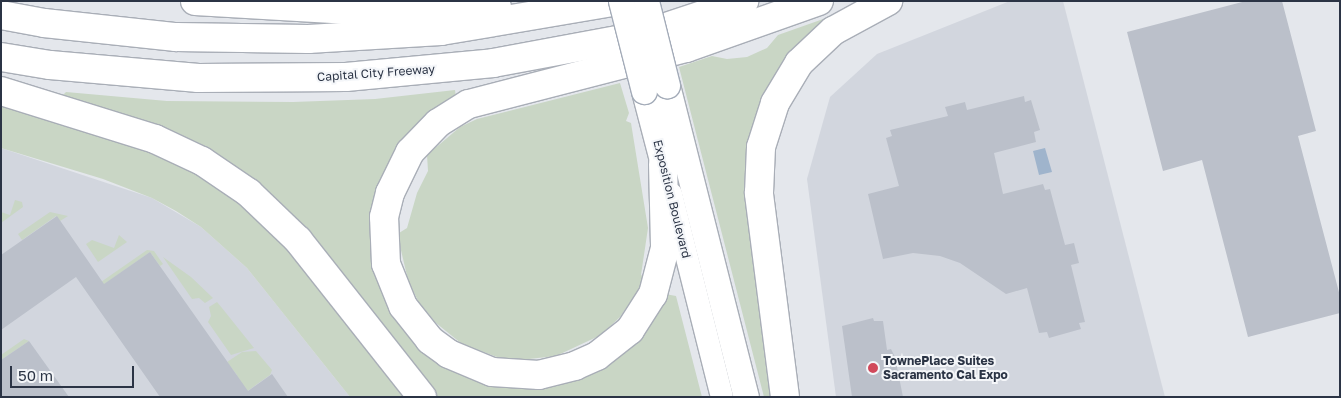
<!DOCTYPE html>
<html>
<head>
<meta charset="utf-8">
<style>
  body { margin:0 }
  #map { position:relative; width:1341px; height:398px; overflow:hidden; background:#e4e7ec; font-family:"Golos Text",sans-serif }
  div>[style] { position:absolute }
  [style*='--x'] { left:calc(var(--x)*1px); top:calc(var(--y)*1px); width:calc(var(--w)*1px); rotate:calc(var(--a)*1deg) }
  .built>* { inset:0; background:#d2d6de }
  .green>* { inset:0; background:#c9d6c5 }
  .water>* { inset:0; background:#9fb4cc }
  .building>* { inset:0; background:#bbc0ca }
  .roads { filter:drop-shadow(1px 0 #a9aeb7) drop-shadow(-1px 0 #a9aeb7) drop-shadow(0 1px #a9aeb7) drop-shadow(0 -1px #a9aeb7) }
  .secondary>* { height:22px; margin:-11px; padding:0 11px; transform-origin:11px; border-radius:11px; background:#fff }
  .primary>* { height:25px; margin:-12.5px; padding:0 12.5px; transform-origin:12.5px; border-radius:12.5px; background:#fff }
  .motorway>* { height:28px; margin:-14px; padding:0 14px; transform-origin:14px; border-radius:14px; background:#fff }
  .bridges { filter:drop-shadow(1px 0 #a3abb8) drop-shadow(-1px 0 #a3abb8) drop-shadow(0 1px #a3abb8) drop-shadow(0 -1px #a3abb8) }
  .primary-bridge>* { height:25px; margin:-12.5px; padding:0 12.5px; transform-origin:12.5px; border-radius:12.5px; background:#fff }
  .dots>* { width:14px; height:14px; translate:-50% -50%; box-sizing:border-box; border:2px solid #f4f6f9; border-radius:50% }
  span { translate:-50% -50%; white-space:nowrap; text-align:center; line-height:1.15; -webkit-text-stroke:4px #f4f6f9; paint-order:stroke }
  .street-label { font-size:12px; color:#2b3445 }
  .poi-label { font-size:12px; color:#2b3445; font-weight:700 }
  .left { translate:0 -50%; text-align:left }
  .frame { position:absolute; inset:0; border:2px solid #2b3445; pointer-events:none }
  .scale { position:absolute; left:10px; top:366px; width:124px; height:22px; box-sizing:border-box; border:2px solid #2b3445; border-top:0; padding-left:6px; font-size:15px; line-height:18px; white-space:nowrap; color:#2b3445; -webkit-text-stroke:4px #f4f6f9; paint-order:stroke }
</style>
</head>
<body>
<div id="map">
  <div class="built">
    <i style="clip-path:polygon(1010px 1px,1063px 1px,1165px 397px,836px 397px,807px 179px,830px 97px,877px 54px)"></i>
    <i style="clip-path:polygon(1px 148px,152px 198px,201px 227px,247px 268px,350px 397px,1px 397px)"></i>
  </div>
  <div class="green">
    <i style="clip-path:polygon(860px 6px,769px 92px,777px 397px,764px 397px,679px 67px,712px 56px,727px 59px,747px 57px,767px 48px,778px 35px)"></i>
    <i style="clip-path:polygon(620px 83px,629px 113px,626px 121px,631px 123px,648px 228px,641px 275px,644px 277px,637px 292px,620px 317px,601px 335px,556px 356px,520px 360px,497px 357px,462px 344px,436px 323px,418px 301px,408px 280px,400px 246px,399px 233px,407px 228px,417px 193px,428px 171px,427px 155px,460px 127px,477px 119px)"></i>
    <i style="clip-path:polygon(455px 90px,456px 97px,394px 154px,392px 310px,537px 386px,665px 294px,676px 296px,702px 397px,431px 397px,299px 231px,62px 96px,66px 92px,167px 101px,293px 102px,375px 99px)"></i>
    <i style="clip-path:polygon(1px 102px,124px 139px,204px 175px,269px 224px,404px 397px,350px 397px,247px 268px,201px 227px,176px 211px,152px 198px,103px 179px,1px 148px)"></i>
    <i style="clip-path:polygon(15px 200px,22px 202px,23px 207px,1px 223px,1px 212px,10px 215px)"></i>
    <i style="clip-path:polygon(50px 212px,68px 216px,60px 221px,56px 216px,22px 240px,18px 234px)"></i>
    <i style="clip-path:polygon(119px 235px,127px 242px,98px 262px,86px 244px,92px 240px,114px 248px)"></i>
    <i style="clip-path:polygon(147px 250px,154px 251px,163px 264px,160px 266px,150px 252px,89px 295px,88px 291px)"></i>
    <i style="clip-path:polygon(163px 257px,191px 277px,213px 298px,205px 303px,199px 298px,192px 299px)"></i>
    <i style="clip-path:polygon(217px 302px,222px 308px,254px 348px,231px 355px,208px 322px,211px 316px,209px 307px)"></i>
    <i style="clip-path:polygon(24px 339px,29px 341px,1px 360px,1px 355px)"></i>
    <i style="clip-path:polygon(256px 351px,272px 370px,270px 375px,239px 397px,237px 375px,227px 362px,242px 352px)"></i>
  </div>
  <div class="water">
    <i style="clip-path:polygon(1045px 148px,1052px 172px,1039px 175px,1033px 151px)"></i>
  </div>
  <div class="building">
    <i style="clip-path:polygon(1246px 1px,1282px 1px,1316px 131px,1298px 136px,1340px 296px,1340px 313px,1248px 337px,1202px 160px,1163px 171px,1127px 32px)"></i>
    <i style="clip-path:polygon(1024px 96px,1025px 102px,1031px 100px,1040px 130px,1034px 132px,1036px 142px,994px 153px,1003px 194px,1043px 184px,1045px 190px,1050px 189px,1065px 245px,1074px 243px,1079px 263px,1071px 265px,1085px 322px,1079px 323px,1081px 329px,1049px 338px,1047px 332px,1039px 333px,1027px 288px,1006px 294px,960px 263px,940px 256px,913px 253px,883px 259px,868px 194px,899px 186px,886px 138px,892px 136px,890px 130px,948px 116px,945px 107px,965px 102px,967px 110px)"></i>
    <i style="clip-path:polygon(57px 216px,104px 284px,150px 252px,248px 391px,272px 374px,288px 397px,160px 397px,76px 277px,1px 330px,1px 255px)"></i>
    <i style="clip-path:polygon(873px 318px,874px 321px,883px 321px,887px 350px,891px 349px,895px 357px,903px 397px,852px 397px,842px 326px)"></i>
    <i style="clip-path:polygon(29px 341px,69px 397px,1px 397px,1px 360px)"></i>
  </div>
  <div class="roads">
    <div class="secondary">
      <i style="--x:671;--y:194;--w:209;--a:75.9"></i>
    </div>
    <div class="primary">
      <i style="--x:667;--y:85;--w:322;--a:75.8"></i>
      <i style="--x:644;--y:91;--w:75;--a:75.4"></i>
    </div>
    <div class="motorway">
      <i style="--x:195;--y:1;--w:172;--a:3.3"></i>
      <i style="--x:367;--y:11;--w:130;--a:-1.8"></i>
      <i style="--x:1;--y:15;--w:44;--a:10.5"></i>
      <i style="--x:44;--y:23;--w:133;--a:6.1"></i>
      <i style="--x:176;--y:37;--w:132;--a:0.9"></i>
      <i style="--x:308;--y:39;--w:133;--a:-3.4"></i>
      <i style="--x:441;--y:31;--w:180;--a:-9.6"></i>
      <i style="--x:1;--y:57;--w:50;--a:9.3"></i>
      <i style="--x:50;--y:65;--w:149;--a:5"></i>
      <i style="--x:198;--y:78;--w:148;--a:-0.4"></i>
      <i style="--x:346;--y:77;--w:148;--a:-5.4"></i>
      <i style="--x:493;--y:63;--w:148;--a:-10.5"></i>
      <i style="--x:639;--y:36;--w:111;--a:-18.4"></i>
      <i style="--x:1;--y:91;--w:161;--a:17.3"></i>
      <i style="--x:155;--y:139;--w:52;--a:25.1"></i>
      <i style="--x:202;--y:161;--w:57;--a:34.2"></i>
      <i style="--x:249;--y:193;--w:68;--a:43.8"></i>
      <i style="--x:298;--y:240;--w:200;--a:51.7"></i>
      <i style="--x:663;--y:164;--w:84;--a:88.6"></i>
      <i style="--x:665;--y:248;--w:48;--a:104.6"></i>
      <i style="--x:653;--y:294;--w:43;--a:122.6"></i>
      <i style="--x:630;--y:330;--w:42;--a:141.8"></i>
      <i style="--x:597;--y:356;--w:24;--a:156"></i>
      <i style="--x:575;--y:366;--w:37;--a:166"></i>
      <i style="--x:539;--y:375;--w:47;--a:-176.3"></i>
      <i style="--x:492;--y:372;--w:47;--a:-157.3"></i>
      <i style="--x:449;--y:354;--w:24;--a:-144"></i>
      <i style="--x:430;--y:340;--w:43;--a:-128.5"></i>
      <i style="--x:403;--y:306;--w:45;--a:-112"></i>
      <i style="--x:386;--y:264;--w:47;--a:-92.4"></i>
      <i style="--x:384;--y:217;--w:25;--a:-76"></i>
      <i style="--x:390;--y:193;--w:46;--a:-64"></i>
      <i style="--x:410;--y:152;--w:40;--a:-46"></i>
      <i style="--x:438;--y:123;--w:36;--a:-32"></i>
      <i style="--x:469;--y:104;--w:224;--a:-14.5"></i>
      <i style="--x:686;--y:48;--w:141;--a:-19.5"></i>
      <i style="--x:785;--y:397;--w:206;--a:-97.3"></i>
      <i style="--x:759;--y:193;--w:46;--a:-87.5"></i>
      <i style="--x:761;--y:147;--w:46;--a:-72.3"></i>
      <i style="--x:775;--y:103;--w:47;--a:-59"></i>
      <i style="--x:799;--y:63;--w:47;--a:-43.3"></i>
      <i style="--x:833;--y:31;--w:63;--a:-28.6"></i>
    </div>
  </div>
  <div class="bridges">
    <div class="primary-bridge">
      <i style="--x:621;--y:1;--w:93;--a:75.7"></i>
      <i style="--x:646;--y:1;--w:87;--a:76"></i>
    </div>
  </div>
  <div class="dots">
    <i style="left:873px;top:368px;background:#d1495b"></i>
  </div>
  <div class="street-label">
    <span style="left:376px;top:73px;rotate:-4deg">Capital City Freeway</span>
    <span style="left:672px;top:199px;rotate:76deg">Exposition Boulevard</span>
  </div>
  <div class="poi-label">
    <span class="left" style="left:883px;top:368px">TownePlace Suites<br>Sacramento Cal Expo</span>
  </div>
  <div class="frame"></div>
  <div class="scale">50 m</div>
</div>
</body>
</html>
